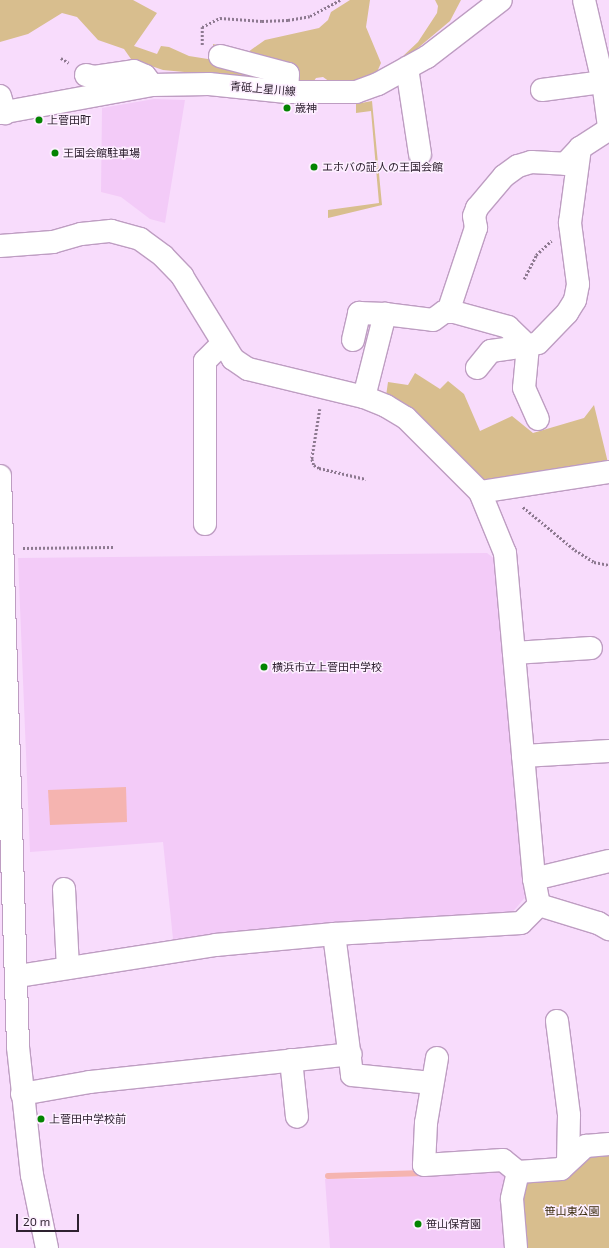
<!DOCTYPE html>
<html>
<head>
<meta charset="utf-8">
<style>
  body { margin:0 }
  #map { position:relative; width:609px; height:1248px; overflow:hidden; background:#f8dcfc; font-family:"Exo 2","Noto Sans JP",sans-serif }
  div>[style] { position:absolute }
  [style*='--x'] { left:calc(var(--x)*1px); top:calc(var(--y)*1px); width:calc(var(--w)*1px); rotate:calc(var(--a)*1deg) }
  .built>* { inset:0; background:#f3cbf8 }
  .green>* { inset:0; background:#d8be8e }
  .water>* { inset:0; background:#f5b4b0 }
  .stream>* { height:6px; margin:-3px; padding:0 3px; transform-origin:3px; border-radius:3px; background:#f5b4b0 }
  .path>* { height:2.5px; margin-top:-1.25px; transform-origin:0; background:repeating-linear-gradient(90deg,#8d7990 0 2px,transparent 0 4px) }
  .roads { filter:drop-shadow(1px 0 #be9dc2) drop-shadow(-1px 0 #be9dc2) drop-shadow(0 1px #be9dc2) drop-shadow(0 -1px #be9dc2) }
  .minor>* { height:22px; margin:-11px; padding:0 11px; transform-origin:11px; border-radius:11px; background:#fff }
  .major>* { height:22px; margin:-11px; padding:0 11px; transform-origin:11px; border-radius:11px; background:#fff }
  .dots>* { width:11px; height:11px; translate:-50% -50%; box-sizing:border-box; border:2px solid #fdefff; border-radius:50% }
  span { translate:-50% -50%; white-space:nowrap; text-align:center; line-height:1.15; -webkit-text-stroke:3px #fdefff; paint-order:stroke }
  .street-label { font-size:11px; color:#2e2130 }
  .poi-label { font-size:11px; color:#2e2130 }
  .left { translate:0 -50%; text-align:left }
  .park-label { font-size:11px; color:#38290a }
  .scale { position:absolute; left:16px; top:1214px; width:63px; height:18px; box-sizing:border-box; border:2px solid #2e2130; border-top:0; padding-left:5px; font-size:12px; line-height:14px; white-space:nowrap; color:#2e2130; -webkit-text-stroke:3px #fdefff; paint-order:stroke }
</style>
</head>
<body>
<div id="map">
  <div class="built">
    <i style="clip-path:polygon(154px 99px,185px 100px,165px 223px,150px 219px,121px 197px,101px 192px,102px 108px)"></i>
    <i style="clip-path:polygon(487px 553px,495px 559px,519px 791px,515px 797px,516px 814px,521px 821px,527px 895px,511px 914px,173px 939px,163px 842px,30px 852px,18px 558px)"></i>
    <i style="clip-path:polygon(501px 1168px,510px 1179px,509px 1248px,330px 1248px,325px 1179px,365px 1179px)"></i>
  </div>
  <div class="green">
    <i style="clip-path:polygon(0 0,133px 0,157px 13px,134px 46px,157px 54px,161px 46px,169px 47px,189px 56px,214px 60px,213px 44px,248px 52px,265px 40px,319px 28px,328px 20px,331px 12px,350px 0,370px 0,366px 27px,381px 63px,377px 72px,386px 72px,418px 42px,437px 13px,438px 6px,435px 0,461px 0,450px 21px,387px 74px,371px 82px,330px 82px,323px 77px,316px 78px,312px 84px,163px 70px,131px 59px,124px 49px,98px 40px,77px 17px,62px 13px,28px 34px,0 42px)"></i>
    <i style="clip-path:polygon(372px 101px,382px 205px,328px 218px,328px 210px,379px 203px,371px 111px,356px 113px,356px 104px)"></i>
    <i style="clip-path:polygon(415px 373px,440px 389px,448px 381px,464px 394px,480px 431px,512px 416px,533px 433px,584px 418px,594px 405px,609px 467px,485px 488px,386px 396px,388px 382px,408px 385px)"></i>
    <i style="clip-path:polygon(609px 1151px,609px 1248px,522px 1248px,523px 1178px,591px 1153px)"></i>
  </div>
  <div class="water">
    <i style="clip-path:polygon(126px 787px,127px 822px,50px 825px,48px 790px)"></i>
  </div>
  <div class="stream">
    <i style="--x:328;--y:1176;--w:96;--a:-1.8"></i>
  </div>
  <div class="path">
    <i style="--x:202;--y:45;--w:18;--a:-90"></i>
    <i style="--x:202;--y:27;--w:20;--a:-27"></i>
    <i style="--x:220;--y:18;--w:42;--a:4.1"></i>
    <i style="--x:262;--y:21;--w:26;--a:-2"></i>
    <i style="--x:288;--y:20;--w:22;--a:-10"></i>
    <i style="--x:310;--y:16;--w:34;--a:-28"></i>
    <i style="--x:61;--y:58;--w:9;--a:32"></i>
    <i style="--x:524;--y:279;--w:27;--a:-63"></i>
    <i style="--x:536;--y:255;--w:21;--a:-43"></i>
    <i style="--x:320;--y:409;--w:51;--a:99.1"></i>
    <i style="--x:312;--y:459;--w:6;--a:72"></i>
    <i style="--x:314;--y:465;--w:6;--a:31"></i>
    <i style="--x:319;--y:468;--w:48;--a:13.2"></i>
    <i style="--x:523;--y:507;--w:67;--a:39.6"></i>
    <i style="--x:575;--y:550;--w:22;--a:32"></i>
    <i style="--x:594;--y:562;--w:15;--a:11"></i>
    <i style="--x:23;--y:548;--w:90;--a:-0.6"></i>
  </div>
  <div class="roads">
    <div class="minor">
      <i style="--x:584;--y:0;--w:84;--a:77"></i>
      <i style="--x:603;--y:82;--w:45;--a:82.4"></i>
      <i style="--x:220;--y:56;--w:70;--a:14.8"></i>
      <i style="--x:288;--y:74;--w:18;--a:93"></i>
      <i style="--x:407;--y:68;--w:87;--a:81.4"></i>
      <i style="--x:86;--y:75;--w:8;--a:14"></i>
      <i style="--x:94;--y:77;--w:40;--a:-8.5"></i>
      <i style="--x:134;--y:71;--w:12;--a:24"></i>
      <i style="--x:145;--y:76;--w:11;--a:52"></i>
      <i style="--x:542;--y:90;--w:62;--a:-7.5"></i>
      <i style="--x:0;--y:96;--w:18;--a:74"></i>
      <i style="--x:0;--y:246;--w:53;--a:-4.3"></i>
      <i style="--x:53;--y:242;--w:29;--a:-16"></i>
      <i style="--x:81;--y:234;--w:30;--a:-6"></i>
      <i style="--x:111;--y:231;--w:30;--a:15"></i>
      <i style="--x:140;--y:239;--w:29;--a:36"></i>
      <i style="--x:163;--y:256;--w:28;--a:46"></i>
      <i style="--x:182;--y:276;--w:97;--a:58.4"></i>
      <i style="--x:233;--y:359;--w:18;--a:34"></i>
      <i style="--x:248;--y:369;--w:119;--a:13.6"></i>
      <i style="--x:364;--y:397;--w:24;--a:22"></i>
      <i style="--x:386;--y:406;--w:23;--a:31"></i>
      <i style="--x:406;--y:418;--w:105;--a:45"></i>
      <i style="--x:480;--y:492;--w:66;--a:67.7"></i>
      <i style="--x:505;--y:553;--w:327;--a:84.9"></i>
      <i style="--x:534;--y:879;--w:26;--a:79"></i>
      <i style="--x:539;--y:905;--w:25;--a:135"></i>
      <i style="--x:521;--y:923;--w:187;--a:176.6"></i>
      <i style="--x:334;--y:934;--w:119;--a:174.7"></i>
      <i style="--x:216;--y:945;--w:201;--a:171.1"></i>
      <i style="--x:448;--y:312;--w:89;--a:-71.6"></i>
      <i style="--x:476;--y:228;--w:12;--a:-99"></i>
      <i style="--x:474;--y:216;--w:9;--a:-69"></i>
      <i style="--x:477;--y:208;--w:42;--a:-49.8"></i>
      <i style="--x:504;--y:176;--w:17;--a:-36"></i>
      <i style="--x:518;--y:166;--w:14;--a:-17"></i>
      <i style="--x:531;--y:162;--w:34;--a:3"></i>
      <i style="--x:565;--y:164;--w:22;--a:-47"></i>
      <i style="--x:353;--y:340;--w:28;--a:-77"></i>
      <i style="--x:359;--y:313;--w:26;--a:2"></i>
      <i style="--x:477;--y:368;--w:22;--a:-51"></i>
      <i style="--x:491;--y:351;--w:37;--a:-8"></i>
      <i style="--x:528;--y:346;--w:42;--a:95.4"></i>
      <i style="--x:524;--y:388;--w:34;--a:66"></i>
      <i style="--x:364;--y:397;--w:86;--a:-75.8"></i>
      <i style="--x:385;--y:314;--w:48;--a:7.1"></i>
      <i style="--x:433;--y:320;--w:14;--a:-36"></i>
      <i style="--x:444;--y:312;--w:10;--a:0"></i>
      <i style="--x:454;--y:312;--w:56;--a:15.5"></i>
      <i style="--x:508;--y:327;--w:28;--a:44"></i>
      <i style="--x:528;--y:346;--w:10;--a:-17"></i>
      <i style="--x:538;--y:343;--w:42;--a:-46"></i>
      <i style="--x:567;--y:313;--w:15;--a:-58"></i>
      <i style="--x:575;--y:300;--w:16;--a:-79"></i>
      <i style="--x:578;--y:284;--w:62;--a:-97.5"></i>
      <i style="--x:570;--y:223;--w:76;--a:-82.4"></i>
      <i style="--x:580;--y:148;--w:35;--a:-33"></i>
      <i style="--x:0;--y:476;--w:571;--a:88.19"></i>
      <i style="--x:18;--y:1047;--w:129;--a:83.8"></i>
      <i style="--x:32;--y:1175;--w:75;--a:78.4"></i>
      <i style="--x:480;--y:492;--w:131;--a:-8.8"></i>
      <i style="--x:205;--y:524;--w:163;--a:-90"></i>
      <i style="--x:205;--y:361;--w:25;--a:-45"></i>
      <i style="--x:514;--y:653;--w:77;--a:-3.7"></i>
      <i style="--x:523;--y:756;--w:86;--a:-3.3"></i>
      <i style="--x:534;--y:879;--w:77;--a:-13.5"></i>
      <i style="--x:64;--y:889;--w:79;--a:87.1"></i>
      <i style="--x:539;--y:905;--w:62;--a:17"></i>
      <i style="--x:598;--y:923;--w:13;--a:29"></i>
      <i style="--x:334;--y:934;--w:142;--a:82.7"></i>
      <i style="--x:352;--y:1075;--w:80;--a:5.7"></i>
      <i style="--x:557;--y:1021;--w:95;--a:82.7"></i>
      <i style="--x:569;--y:1115;--w:46;--a:91.2"></i>
      <i style="--x:437;--y:1058;--w:66;--a:99.6"></i>
      <i style="--x:426;--y:1123;--w:42;--a:92.7"></i>
      <i style="--x:424;--y:1165;--w:79;--a:-3.6"></i>
      <i style="--x:503;--y:1160;--w:19;--a:39"></i>
      <i style="--x:518;--y:1172;--w:28;--a:103"></i>
      <i style="--x:512;--y:1199;--w:49;--a:85.3"></i>
      <i style="--x:291;--y:1060;--w:57;--a:84"></i>
      <i style="--x:22;--y:1094;--w:69;--a:-10"></i>
      <i style="--x:90;--y:1082;--w:262;--a:-6.1"></i>
      <i style="--x:518;--y:1172;--w:43;--a:-4"></i>
      <i style="--x:561;--y:1169;--w:34;--a:-43"></i>
      <i style="--x:586;--y:1146;--w:23;--a:-5"></i>
    </div>
    <div class="major">
      <i style="--x:0;--y:113;--w:155;--a:-10.4"></i>
      <i style="--x:152;--y:85;--w:57;--a:-1"></i>
      <i style="--x:209;--y:84;--w:78;--a:5.9"></i>
      <i style="--x:287;--y:92;--w:69;--a:0"></i>
      <i style="--x:356;--y:92;--w:23;--a:-20"></i>
      <i style="--x:378;--y:84;--w:56;--a:-28.9"></i>
      <i style="--x:427;--y:57;--w:93;--a:-37.6"></i>
    </div>
  </div>
  <div class="dots">
    <i style="left:287px;top:108px;background:#038401"></i>
    <i style="left:39px;top:120px;background:#038401"></i>
    <i style="left:55px;top:153px;background:#038401"></i>
    <i style="left:314px;top:167px;background:#038401"></i>
    <i style="left:264px;top:667px;background:#038401"></i>
    <i style="left:41px;top:1119px;background:#038401"></i>
    <i style="left:418px;top:1224px;background:#038401"></i>
  </div>
  <div class="street-label">
    <span style="left:263px;top:89px;rotate:5deg">青砥上星川線</span>
  </div>
  <div class="poi-label">
    <span class="left" style="left:295px;top:108px">歳神</span>
    <span class="left" style="left:47px;top:120px">上菅田町</span>
    <span class="left" style="left:63px;top:153px">王国会館駐車場</span>
    <span class="left" style="left:322px;top:167px">エホバの証人の王国会館</span>
    <span class="left" style="left:272px;top:667px">横浜市立上菅田中学校</span>
    <span class="left" style="left:49px;top:1119px">上菅田中学校前</span>
    <span class="left" style="left:426px;top:1224px">笹山保育園</span>
  </div>
  <div class="park-label">
    <span style="left:572px;top:1211px">笹山東公園</span>
  </div>
  <div class="scale">20 m</div>
</div>
</body>
</html>
